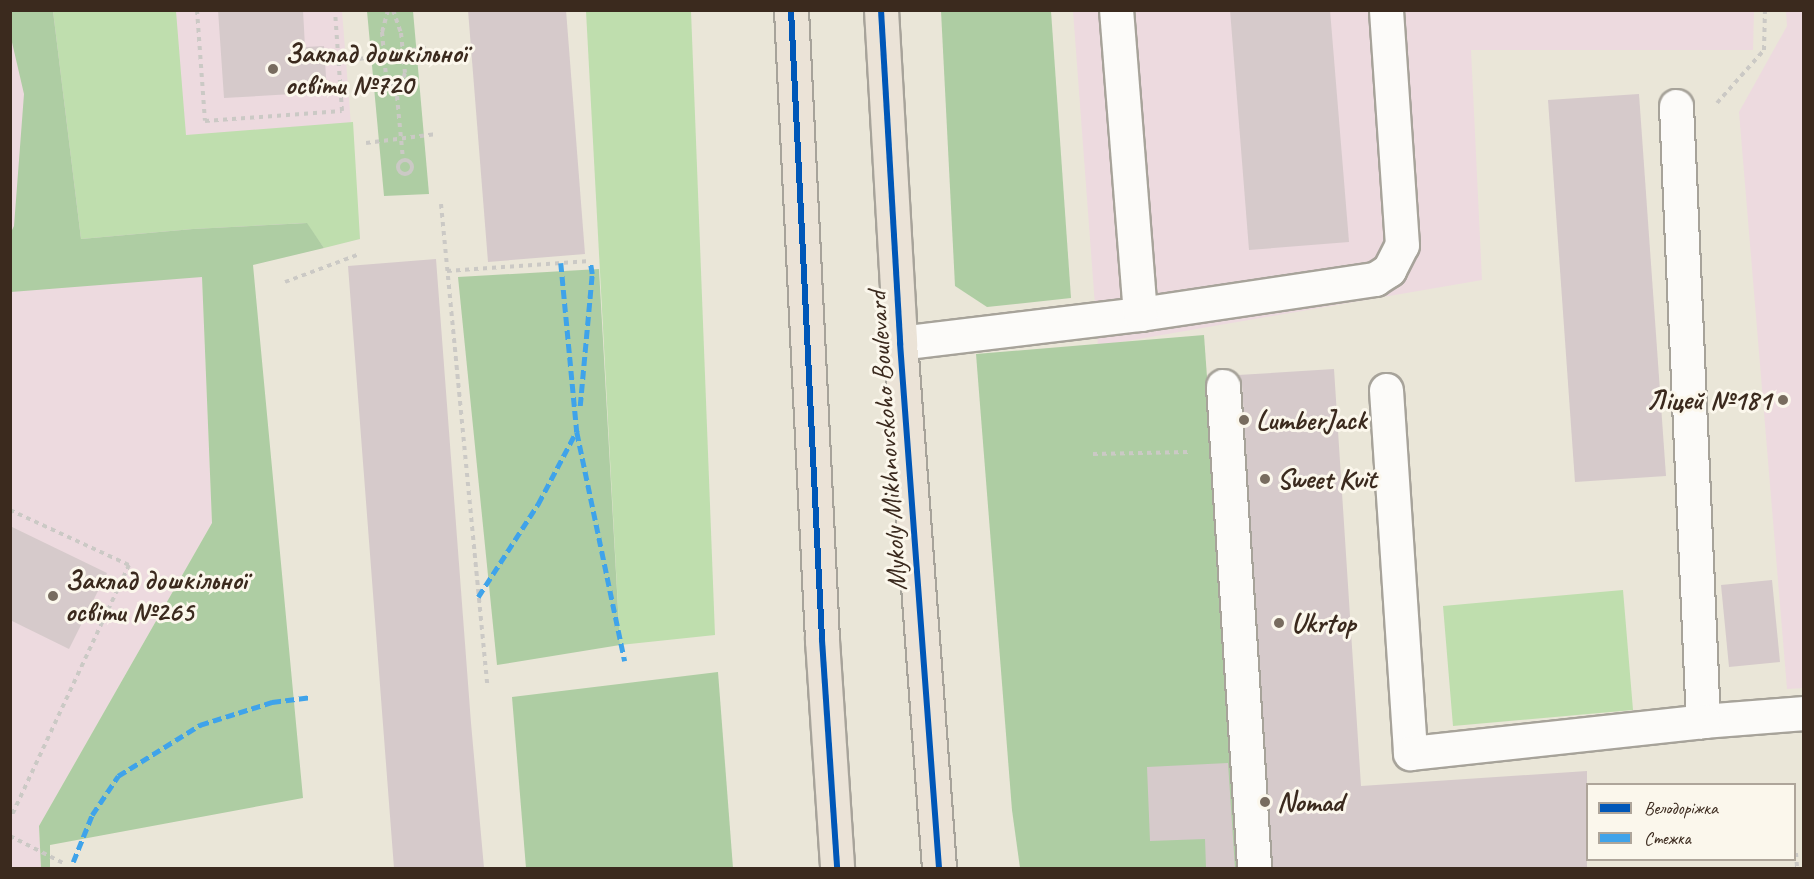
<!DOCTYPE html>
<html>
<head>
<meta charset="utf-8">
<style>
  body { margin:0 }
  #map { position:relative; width:1814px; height:879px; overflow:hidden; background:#eae6d8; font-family:Caveat,sans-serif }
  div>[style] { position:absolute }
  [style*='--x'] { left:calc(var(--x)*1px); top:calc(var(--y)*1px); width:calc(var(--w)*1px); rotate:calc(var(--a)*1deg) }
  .built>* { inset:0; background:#eddadf }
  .green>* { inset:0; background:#bfdeae }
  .forest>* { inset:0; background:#aecda3 }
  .building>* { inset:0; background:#d6cacb }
  .path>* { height:4px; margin-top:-2px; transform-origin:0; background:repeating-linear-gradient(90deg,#cbc9c5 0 4.5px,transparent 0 9px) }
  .path>.ring { margin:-2px; padding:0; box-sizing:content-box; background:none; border:4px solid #cbc9c5; border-radius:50% }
  .roads { filter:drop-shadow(2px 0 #a7a39a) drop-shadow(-2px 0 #a7a39a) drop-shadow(0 2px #a7a39a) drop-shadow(0 -2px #a7a39a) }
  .minor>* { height:33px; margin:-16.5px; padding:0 16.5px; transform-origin:16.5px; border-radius:16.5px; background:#fcfbf9 }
  .highway>* { height:33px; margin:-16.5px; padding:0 16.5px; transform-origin:16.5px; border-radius:16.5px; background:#ebe3d7 }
  .quiet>* { height:4.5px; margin-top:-2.25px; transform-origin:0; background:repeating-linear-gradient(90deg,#3fa3ea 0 9px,transparent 0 13.5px) }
  .cycleway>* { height:6px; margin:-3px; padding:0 3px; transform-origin:3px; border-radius:3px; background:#0057b8 }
  .dots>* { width:16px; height:16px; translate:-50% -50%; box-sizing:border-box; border:3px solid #fbf7ec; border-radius:50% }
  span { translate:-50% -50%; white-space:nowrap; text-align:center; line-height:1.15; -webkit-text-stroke:6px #fbf7ec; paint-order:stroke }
  .poi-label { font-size:28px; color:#3b2a1e; font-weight:700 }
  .left { translate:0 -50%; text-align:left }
  .right { translate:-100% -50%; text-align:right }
  .street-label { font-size:28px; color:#3b2a1e }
  .frame { position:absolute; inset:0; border:12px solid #3b2a1e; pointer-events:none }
  .legend { position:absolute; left:1586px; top:783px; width:210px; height:78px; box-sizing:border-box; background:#fbf7ec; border:2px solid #aea59a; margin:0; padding:8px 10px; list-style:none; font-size:18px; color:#3b2a1e }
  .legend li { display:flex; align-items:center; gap:12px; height:30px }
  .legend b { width:30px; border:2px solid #aea59a }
</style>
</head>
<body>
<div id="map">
  <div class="built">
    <i style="clip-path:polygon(11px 11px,342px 11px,360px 239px,202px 277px,212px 523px,39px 826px,41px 868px,11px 868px)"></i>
    <i style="clip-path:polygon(1073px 11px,1754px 11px,1753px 50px,1471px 50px,1482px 280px,1098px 346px)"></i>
    <i style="clip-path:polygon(1786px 11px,1804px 11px,1804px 688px,1787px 689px,1739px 112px,1787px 26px)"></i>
  </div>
  <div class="green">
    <i style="clip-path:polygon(53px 11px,176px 11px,186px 135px,353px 122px,360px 239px,324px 248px,306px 223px,193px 229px,81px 239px)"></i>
    <i style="clip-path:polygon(586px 11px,691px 11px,715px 635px,620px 645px)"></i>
    <i style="clip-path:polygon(1623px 590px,1633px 710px,1453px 726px,1443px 606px)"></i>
  </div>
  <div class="forest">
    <i style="clip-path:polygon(11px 10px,53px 11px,81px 239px,193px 229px,307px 223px,324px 248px,253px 265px,303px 798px,50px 845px,50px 868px,41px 868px,39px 826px,212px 523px,202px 277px,11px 292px,11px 232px,14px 226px,24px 94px,11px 38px)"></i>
    <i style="clip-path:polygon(367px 11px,413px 11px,429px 194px,384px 196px)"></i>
    <i style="clip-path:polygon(941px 11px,1051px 11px,1071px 298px,987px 307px,955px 286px)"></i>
    <i style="clip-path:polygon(599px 269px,620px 645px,497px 665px,458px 277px)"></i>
    <i style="clip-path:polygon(1204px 335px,1242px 868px,1020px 868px,1012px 810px,976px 354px)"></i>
    <i style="clip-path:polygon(718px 672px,733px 868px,526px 868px,512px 697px)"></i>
  </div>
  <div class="building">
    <i style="clip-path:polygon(218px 10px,303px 10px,305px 47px,324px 46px,327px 92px,224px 98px)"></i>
    <i style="clip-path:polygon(468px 10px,566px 10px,585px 254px,488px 262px)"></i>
    <i style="clip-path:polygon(1230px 10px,1330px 10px,1349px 242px,1249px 250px)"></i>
    <i style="clip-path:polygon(1639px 94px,1666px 476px,1575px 482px,1548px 100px)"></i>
    <i style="clip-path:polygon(436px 259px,471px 723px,484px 868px,394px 868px,389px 803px,348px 266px)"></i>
    <i style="clip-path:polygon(1334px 369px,1361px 786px,1587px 771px,1587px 867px,1272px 868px,1242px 385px,1238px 375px)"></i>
    <i style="clip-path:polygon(10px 526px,107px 573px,69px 649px,10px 620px)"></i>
    <i style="clip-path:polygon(1772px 580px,1780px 662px,1729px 667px,1721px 585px)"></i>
    <i style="clip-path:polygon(1228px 763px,1235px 868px,1206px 868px,1205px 839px,1150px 841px,1147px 767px)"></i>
  </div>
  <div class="path">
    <i style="--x:197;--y:10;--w:111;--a:85.9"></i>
    <i style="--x:205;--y:121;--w:137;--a:-4.2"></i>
    <i style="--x:342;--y:111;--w:101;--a:-94"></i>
    <i style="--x:388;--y:10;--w:23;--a:105"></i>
    <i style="--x:382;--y:32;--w:44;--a:84.8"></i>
    <i style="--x:386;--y:76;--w:23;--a:61"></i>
    <i style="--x:397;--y:96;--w:63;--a:84.6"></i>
    <i style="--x:393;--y:10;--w:24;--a:71"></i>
    <i style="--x:401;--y:33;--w:40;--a:84.3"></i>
    <i style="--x:405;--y:73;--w:24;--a:109"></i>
    <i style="--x:404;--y:51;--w:26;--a:-7"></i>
    <i style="--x:359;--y:59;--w:25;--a:-9"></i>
    <i style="--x:1717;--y:103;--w:71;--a:-48.4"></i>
    <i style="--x:1764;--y:50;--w:40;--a:-88.6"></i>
    <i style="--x:366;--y:143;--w:71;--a:-7.3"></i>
    <i class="ring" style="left:398px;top:160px;width:10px;height:10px"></i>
    <i style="--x:441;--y:204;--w:484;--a:84.5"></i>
    <i style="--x:447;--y:271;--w:143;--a:-4"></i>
    <i style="--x:285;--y:282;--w:80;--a:-20.5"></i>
    <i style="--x:1093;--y:454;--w:95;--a:-1.2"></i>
    <i style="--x:10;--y:510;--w:131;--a:24.8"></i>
    <i style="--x:129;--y:565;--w:280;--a:115.1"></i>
    <i style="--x:10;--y:836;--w:59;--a:27"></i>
    <i style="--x:1796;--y:853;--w:15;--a:86"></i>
  </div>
  <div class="roads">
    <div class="minor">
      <i style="--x:1676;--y:106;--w:616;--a:87.49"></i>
      <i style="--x:1703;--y:721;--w:101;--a:-4.5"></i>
      <i style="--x:1140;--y:314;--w:238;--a:-8.5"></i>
      <i style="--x:1375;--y:279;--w:17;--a:-33"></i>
      <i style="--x:1389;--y:270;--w:28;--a:-63"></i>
      <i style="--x:1402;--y:245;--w:236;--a:-93.9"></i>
      <i style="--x:900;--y:343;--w:242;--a:-6.9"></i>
      <i style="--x:1140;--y:314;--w:305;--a:-94.5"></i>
      <i style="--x:1223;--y:386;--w:483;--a:86.3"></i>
      <i style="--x:1386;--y:390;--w:364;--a:86.2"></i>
      <i style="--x:1410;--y:753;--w:295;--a:-6.2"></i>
    </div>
    <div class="highway">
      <i style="--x:791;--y:10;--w:631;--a:87.18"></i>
      <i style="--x:822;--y:640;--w:228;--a:86.2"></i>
      <i style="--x:881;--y:10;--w:334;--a:86.7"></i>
      <i style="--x:900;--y:343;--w:526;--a:85.75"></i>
    </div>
  </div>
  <div class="quiet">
    <i style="--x:561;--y:263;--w:170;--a:84.6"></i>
    <i style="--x:577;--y:432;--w:234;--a:78.2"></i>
    <i style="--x:580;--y:406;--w:133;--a:-84.8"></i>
    <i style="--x:592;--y:274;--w:13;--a:-99"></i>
    <i style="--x:478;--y:597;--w:111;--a:-57.2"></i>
    <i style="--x:538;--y:504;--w:84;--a:-62.2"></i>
    <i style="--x:73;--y:862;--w:51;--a:-68"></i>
    <i style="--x:92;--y:815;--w:47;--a:-56.3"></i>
    <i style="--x:118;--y:776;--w:97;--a:-31.9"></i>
    <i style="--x:200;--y:725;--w:76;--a:-17.7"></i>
    <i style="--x:272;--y:702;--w:40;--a:-7.1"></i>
  </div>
  <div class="cycleway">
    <i style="--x:791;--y:10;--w:631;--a:87.18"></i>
    <i style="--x:822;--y:640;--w:228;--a:86.2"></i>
    <i style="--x:881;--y:10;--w:334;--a:86.7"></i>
    <i style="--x:900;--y:343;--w:526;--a:85.75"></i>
  </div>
  <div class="dots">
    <i style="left:273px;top:69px;background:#786c5f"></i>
    <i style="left:1783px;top:400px;background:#786c5f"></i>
    <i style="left:1244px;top:420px;background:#786c5f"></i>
    <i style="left:1265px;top:479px;background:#786c5f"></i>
    <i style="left:53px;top:596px;background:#786c5f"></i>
    <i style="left:1279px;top:623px;background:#786c5f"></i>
    <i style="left:1265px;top:802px;background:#786c5f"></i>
  </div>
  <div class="poi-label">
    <span class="left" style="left:285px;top:69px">Заклад дошкільної<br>освіти №720</span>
    <span class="right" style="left:1771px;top:400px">Ліцей №181</span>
    <span class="left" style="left:1256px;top:420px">LumberJack</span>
    <span class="left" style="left:1277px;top:479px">Sweet Kvit</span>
    <span class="left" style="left:65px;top:596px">Заклад дошкільної<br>освіти №265</span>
    <span class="left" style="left:1291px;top:623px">Ukrtop</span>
    <span class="left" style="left:1277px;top:802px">Nomad</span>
  </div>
  <div class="street-label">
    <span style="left:887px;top:441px;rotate:-94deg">Mykoly Mikhnovskoho Boulevard</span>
  </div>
  <div class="frame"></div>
  <ul class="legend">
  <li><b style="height:8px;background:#0057b8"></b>Велодоріжка</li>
  <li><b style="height:8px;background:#3fa3ea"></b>Стежка</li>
  </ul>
</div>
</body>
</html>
